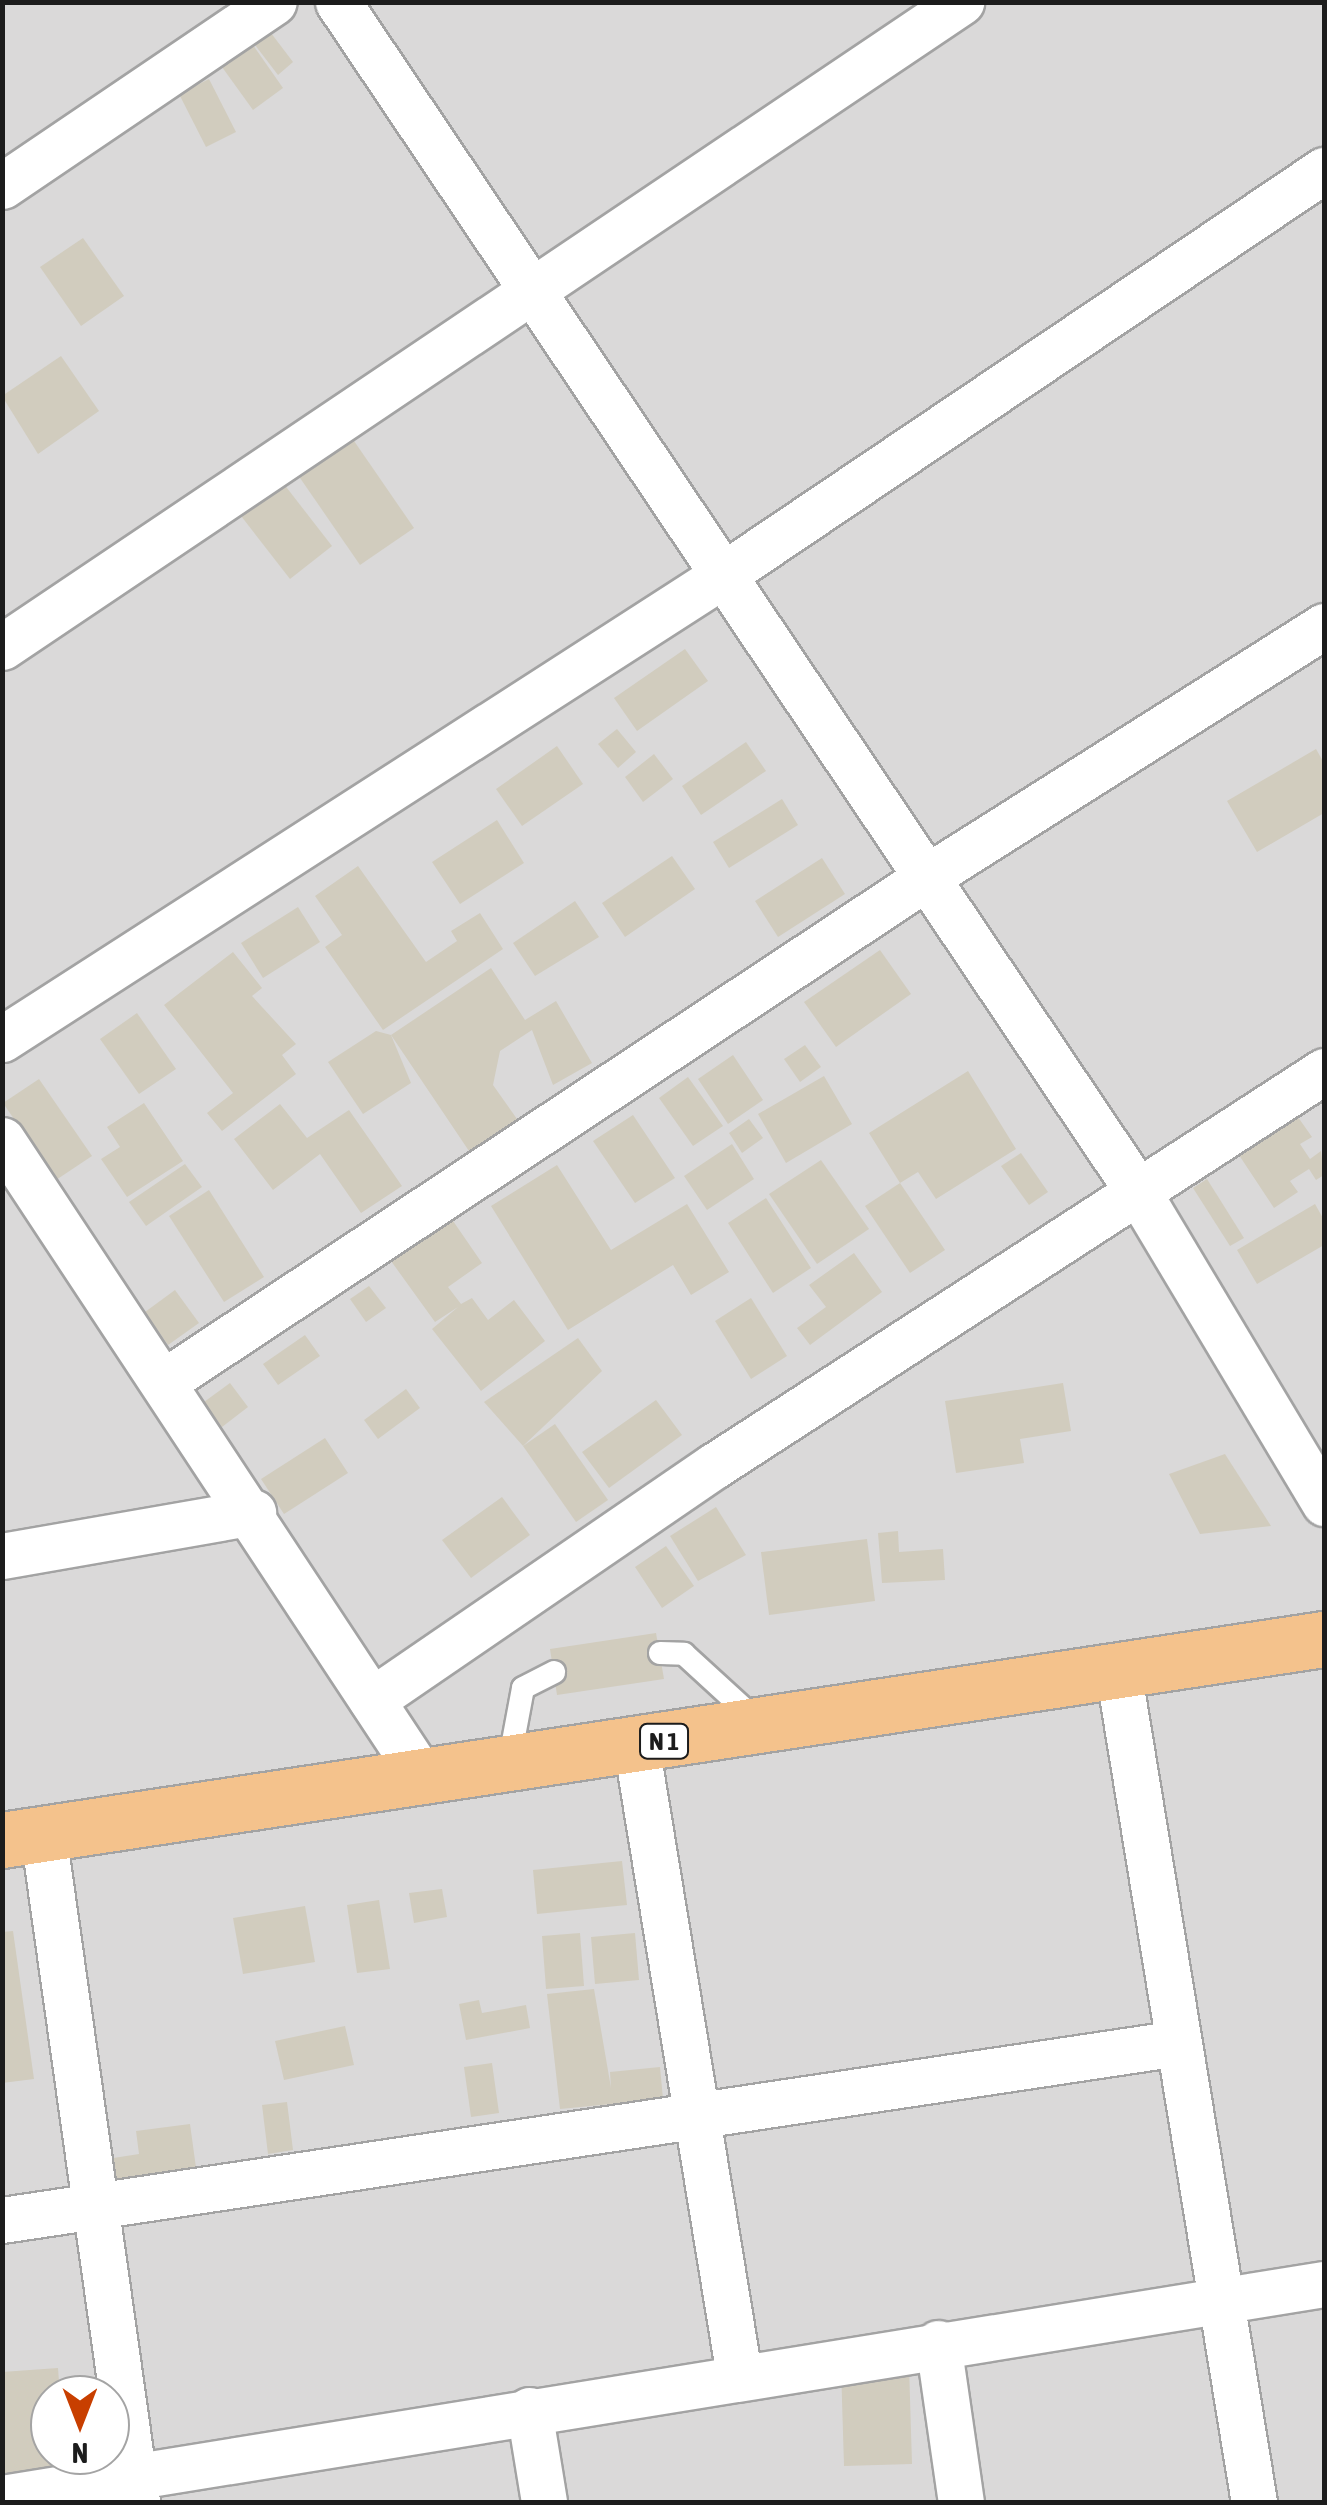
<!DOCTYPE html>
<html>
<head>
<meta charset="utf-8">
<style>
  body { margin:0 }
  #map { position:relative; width:1327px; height:2505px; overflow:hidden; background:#eeeee1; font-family:"Asap Condensed",sans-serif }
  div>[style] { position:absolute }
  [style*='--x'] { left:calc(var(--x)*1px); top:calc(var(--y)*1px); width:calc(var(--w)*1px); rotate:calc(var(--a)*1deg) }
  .residential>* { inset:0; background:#dad9d9 }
  .building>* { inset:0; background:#d1ccbe }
  .roads { filter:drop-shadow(2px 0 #a3a3a3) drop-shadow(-2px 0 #a3a3a3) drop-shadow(0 2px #a3a3a3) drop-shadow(0 -2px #a3a3a3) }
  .service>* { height:22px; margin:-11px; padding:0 11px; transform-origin:11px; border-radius:11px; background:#fff }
  .minor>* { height:45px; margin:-22.5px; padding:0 22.5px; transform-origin:22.5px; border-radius:22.5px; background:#fff }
  .trunk>* { height:55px; margin:-27.5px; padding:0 27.5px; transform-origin:27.5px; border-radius:27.5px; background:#f4c28c }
  span { translate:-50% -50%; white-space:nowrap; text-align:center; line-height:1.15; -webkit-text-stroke:9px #fff; paint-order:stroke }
  .shield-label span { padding:2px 8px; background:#fff; border:2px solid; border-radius:8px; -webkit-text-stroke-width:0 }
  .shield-label { font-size:25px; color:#1c1c1c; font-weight:700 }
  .frame { position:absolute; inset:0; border:5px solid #1c1c1c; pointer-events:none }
  .north { position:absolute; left:30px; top:2375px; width:100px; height:100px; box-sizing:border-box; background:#fff; border:2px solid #a4a4a4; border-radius:50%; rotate:180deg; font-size:28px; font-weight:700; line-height:40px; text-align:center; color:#1c1c1c }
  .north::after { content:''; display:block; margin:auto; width:35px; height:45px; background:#c83f00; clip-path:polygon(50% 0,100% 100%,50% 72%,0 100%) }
</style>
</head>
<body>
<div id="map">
  <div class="residential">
    <i style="clip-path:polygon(evenodd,3px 3px,1324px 3px,1324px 2502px,3px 2502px,3px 3px,50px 2395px,110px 2395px,110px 2455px,50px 2455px,50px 2395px)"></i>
  </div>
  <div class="building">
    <i style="clip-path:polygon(271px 33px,293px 62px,278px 75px,255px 45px)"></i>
    <i style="clip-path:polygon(253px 45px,283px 88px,253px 110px,222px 67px)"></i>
    <i style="clip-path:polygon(209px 79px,236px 132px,206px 147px,179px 94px)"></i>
    <i style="clip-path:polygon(83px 238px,124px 296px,81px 326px,40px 267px)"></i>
    <i style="clip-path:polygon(61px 356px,99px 411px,38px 454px,2px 396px)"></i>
    <i style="clip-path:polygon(352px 438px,414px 528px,360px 565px,298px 475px)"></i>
    <i style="clip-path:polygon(273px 470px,332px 546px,290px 579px,231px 503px)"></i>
    <i style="clip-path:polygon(685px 649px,708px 681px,637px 731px,614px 698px)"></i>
    <i style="clip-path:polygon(617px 729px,636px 752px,618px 768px,598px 744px)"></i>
    <i style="clip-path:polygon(746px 742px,766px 771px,701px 815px,682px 786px)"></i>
    <i style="clip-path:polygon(557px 746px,583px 784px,522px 826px,496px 789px)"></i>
    <i style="clip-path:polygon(1316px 749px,1324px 763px,1324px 813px,1257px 852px,1227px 801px)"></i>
    <i style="clip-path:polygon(654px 754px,673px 779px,643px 802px,625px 777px)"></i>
    <i style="clip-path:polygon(782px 799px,798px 825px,729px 868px,713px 842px)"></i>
    <i style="clip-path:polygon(497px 820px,524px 863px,460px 904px,432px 862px)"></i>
    <i style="clip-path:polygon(672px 856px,695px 889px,625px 937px,602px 903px)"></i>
    <i style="clip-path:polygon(822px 858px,845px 894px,778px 937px,755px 901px)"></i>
    <i style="clip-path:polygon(358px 866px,426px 962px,457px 941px,451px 931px,480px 913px,503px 949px,383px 1030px,325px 947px,342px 935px,315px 896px)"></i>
    <i style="clip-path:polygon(575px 901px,599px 937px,535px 976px,513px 943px)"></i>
    <i style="clip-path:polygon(298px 907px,320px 942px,263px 978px,241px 943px)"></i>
    <i style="clip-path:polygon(880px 950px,911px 994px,836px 1047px,804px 1002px)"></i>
    <i style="clip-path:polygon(233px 952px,262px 988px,252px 996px,296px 1044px,282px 1055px,296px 1074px,222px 1131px,207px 1113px,233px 1093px,164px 1005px)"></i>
    <i style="clip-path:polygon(491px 968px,525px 1020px,556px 1001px,592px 1063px,553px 1085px,532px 1030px,500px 1051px,493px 1085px,517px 1119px,469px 1151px,391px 1035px)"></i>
    <i style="clip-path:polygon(137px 1013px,176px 1069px,139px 1094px,100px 1039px)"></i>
    <i style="clip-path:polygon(376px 1031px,391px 1035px,411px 1083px,363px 1114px,328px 1062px)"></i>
    <i style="clip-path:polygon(805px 1045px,821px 1067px,800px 1082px,784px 1059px)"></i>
    <i style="clip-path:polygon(733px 1055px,763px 1100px,728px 1124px,698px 1079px)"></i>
    <i style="clip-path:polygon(968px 1071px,1016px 1149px,936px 1199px,918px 1172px,900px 1183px,869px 1133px)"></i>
    <i style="clip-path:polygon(824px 1076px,852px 1124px,786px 1163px,758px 1114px)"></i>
    <i style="clip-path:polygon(688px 1077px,723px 1126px,693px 1146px,659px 1098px)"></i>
    <i style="clip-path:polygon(39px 1079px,92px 1156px,56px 1180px,3px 1103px)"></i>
    <i style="clip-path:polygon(144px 1103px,183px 1161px,127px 1197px,101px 1159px,120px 1147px,107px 1127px)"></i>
    <i style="clip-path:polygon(280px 1104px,307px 1138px,349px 1110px,402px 1186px,361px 1213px,320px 1154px,273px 1190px,234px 1139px)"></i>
    <i style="clip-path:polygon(1293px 1110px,1312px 1137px,1300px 1144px,1310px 1159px,1321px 1151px,1324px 1175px,1316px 1180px,1309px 1169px,1290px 1181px,1298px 1192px,1274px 1208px,1235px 1149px)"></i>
    <i style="clip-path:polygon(633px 1115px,675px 1178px,635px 1203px,593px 1141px)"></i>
    <i style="clip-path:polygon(749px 1119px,763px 1138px,742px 1153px,729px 1133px)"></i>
    <i style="clip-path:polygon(732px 1144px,754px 1179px,707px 1210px,684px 1176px)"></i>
    <i style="clip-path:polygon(1021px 1153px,1048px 1192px,1029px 1205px,1001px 1166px)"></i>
    <i style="clip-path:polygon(821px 1160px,869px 1229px,817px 1264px,769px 1194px)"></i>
    <i style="clip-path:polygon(185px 1164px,202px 1187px,146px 1226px,129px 1202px)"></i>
    <i style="clip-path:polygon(557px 1165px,611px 1250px,687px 1204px,729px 1272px,691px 1295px,673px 1265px,568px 1330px,491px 1206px)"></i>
    <i style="clip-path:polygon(1207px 1179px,1244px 1238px,1230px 1246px,1193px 1188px)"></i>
    <i style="clip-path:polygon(900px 1183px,945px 1250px,910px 1273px,865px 1206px)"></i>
    <i style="clip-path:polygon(209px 1190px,264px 1277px,224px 1302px,169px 1216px)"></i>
    <i style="clip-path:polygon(766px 1198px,811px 1268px,773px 1293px,728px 1223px)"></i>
    <i style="clip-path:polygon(1315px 1204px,1324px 1220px,1324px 1245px,1257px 1284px,1237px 1250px)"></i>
    <i style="clip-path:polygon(451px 1218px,482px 1263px,448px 1287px,461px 1304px,472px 1298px,488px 1320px,514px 1300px,545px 1341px,481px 1391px,432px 1329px,458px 1307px,435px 1322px,391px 1261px)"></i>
    <i style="clip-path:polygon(854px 1253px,882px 1292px,810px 1345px,797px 1328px,826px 1307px,809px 1285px)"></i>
    <i style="clip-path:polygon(369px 1286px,386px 1308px,366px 1322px,350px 1299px)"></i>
    <i style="clip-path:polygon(175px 1290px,199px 1323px,168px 1345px,145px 1312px)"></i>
    <i style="clip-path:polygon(751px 1298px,787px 1356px,751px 1379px,715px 1321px)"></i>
    <i style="clip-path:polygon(305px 1335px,320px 1356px,278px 1385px,263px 1364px)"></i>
    <i style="clip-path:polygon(578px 1338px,602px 1371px,523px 1446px,484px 1402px)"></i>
    <i style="clip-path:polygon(230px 1383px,248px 1407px,222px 1427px,204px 1402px)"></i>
    <i style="clip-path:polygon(1063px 1383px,1071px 1431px,1020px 1439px,1024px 1463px,956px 1473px,945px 1401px)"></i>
    <i style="clip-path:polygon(406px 1389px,420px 1408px,378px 1439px,364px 1420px)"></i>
    <i style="clip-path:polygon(656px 1400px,682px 1435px,609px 1488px,582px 1452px)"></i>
    <i style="clip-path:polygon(555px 1424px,608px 1500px,576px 1522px,523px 1446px)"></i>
    <i style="clip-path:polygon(325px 1438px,348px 1473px,284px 1514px,261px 1479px)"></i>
    <i style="clip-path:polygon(1225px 1454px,1271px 1526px,1200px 1534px,1169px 1474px)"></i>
    <i style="clip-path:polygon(502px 1497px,530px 1535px,471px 1578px,442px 1540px)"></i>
    <i style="clip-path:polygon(716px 1507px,746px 1555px,698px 1581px,670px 1536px)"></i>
    <i style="clip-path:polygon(898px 1531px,899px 1552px,943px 1549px,945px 1580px,882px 1583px,878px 1533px)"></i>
    <i style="clip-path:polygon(867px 1539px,875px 1601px,769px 1615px,761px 1552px)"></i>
    <i style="clip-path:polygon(666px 1546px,694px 1586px,662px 1608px,635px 1567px)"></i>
    <i style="clip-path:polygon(656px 1633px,664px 1679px,557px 1695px,550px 1649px)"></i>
    <i style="clip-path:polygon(622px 1861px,627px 1905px,537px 1914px,533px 1870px)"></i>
    <i style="clip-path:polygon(442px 1889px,447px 1917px,414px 1923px,409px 1893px)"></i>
    <i style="clip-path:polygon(379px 1900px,390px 1969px,357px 1973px,347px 1905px)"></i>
    <i style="clip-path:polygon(305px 1906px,315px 1962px,243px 1974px,233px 1918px)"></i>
    <i style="clip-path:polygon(13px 1931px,34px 2079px,2px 2083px,2px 1932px)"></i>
    <i style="clip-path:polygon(580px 1933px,584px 1986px,546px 1989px,542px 1936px)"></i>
    <i style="clip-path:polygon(635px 1933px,639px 1980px,595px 1984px,591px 1937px)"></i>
    <i style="clip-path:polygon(594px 1989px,611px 2088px,610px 2072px,660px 2067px,663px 2099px,560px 2109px,547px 1994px)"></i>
    <i style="clip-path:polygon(479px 2000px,482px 2013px,526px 2005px,530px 2028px,466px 2040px,459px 2004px)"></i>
    <i style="clip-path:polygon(345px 2026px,354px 2065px,284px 2080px,275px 2041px)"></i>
    <i style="clip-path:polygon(492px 2063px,499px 2113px,471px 2117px,464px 2067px)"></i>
    <i style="clip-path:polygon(287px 2102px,293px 2150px,268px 2154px,262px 2105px)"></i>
    <i style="clip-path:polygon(190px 2124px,197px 2175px,112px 2188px,107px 2159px,139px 2154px,136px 2131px)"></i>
    <i style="clip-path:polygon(909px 2366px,912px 2464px,844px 2466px,841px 2367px)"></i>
    <i style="clip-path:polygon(58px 2368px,60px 2395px,50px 2395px,50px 2455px,85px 2455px,66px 2470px,2px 2475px,2px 2372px)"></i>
  </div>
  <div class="roads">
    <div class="service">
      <i style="--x:660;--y:1653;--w:24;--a:2"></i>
      <i style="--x:684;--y:1654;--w:98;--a:42.5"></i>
      <i style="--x:509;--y:1763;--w:76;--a:-79.4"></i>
      <i style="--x:523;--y:1688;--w:35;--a:-27"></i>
    </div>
    <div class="minor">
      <i style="--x:338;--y:2;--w:1432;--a:56.08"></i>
      <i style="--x:1137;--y:1190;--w:365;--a:59.1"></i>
      <i style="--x:2;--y:186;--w:328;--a:-34.1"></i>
      <i style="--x:2;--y:647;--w:1156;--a:-33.92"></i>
      <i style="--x:2;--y:1039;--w:857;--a:-32.76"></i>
      <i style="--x:723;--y:575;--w:725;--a:-33.98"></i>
      <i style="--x:2;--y:1140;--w:761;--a:56.58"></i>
      <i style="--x:165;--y:1381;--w:914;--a:-33.48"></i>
      <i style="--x:927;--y:877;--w:470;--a:-32.3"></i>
      <i style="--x:2;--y:1556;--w:255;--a:-9.9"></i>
      <i style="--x:1118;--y:1670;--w:843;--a:80.72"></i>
      <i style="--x:372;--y:1700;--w:414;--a:-34.4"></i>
      <i style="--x:714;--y:1466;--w:727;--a:-32.92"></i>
      <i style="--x:636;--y:1745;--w:638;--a:80.71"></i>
      <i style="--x:43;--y:1834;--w:675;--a:81.99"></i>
      <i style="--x:2;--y:2220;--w:1189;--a:-8.56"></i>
      <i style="--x:938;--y:2343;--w:161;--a:81.8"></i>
      <i style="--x:529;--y:2410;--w:93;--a:80.7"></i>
      <i style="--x:2;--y:2498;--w:1339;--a:-9.2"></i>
    </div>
    <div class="trunk">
      <i style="--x:2;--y:1840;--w:1337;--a:-8.65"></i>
    </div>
  </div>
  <div class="shield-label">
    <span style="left:664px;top:1741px">N 1</span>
  </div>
  <div class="frame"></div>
  <div class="north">N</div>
</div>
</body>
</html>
